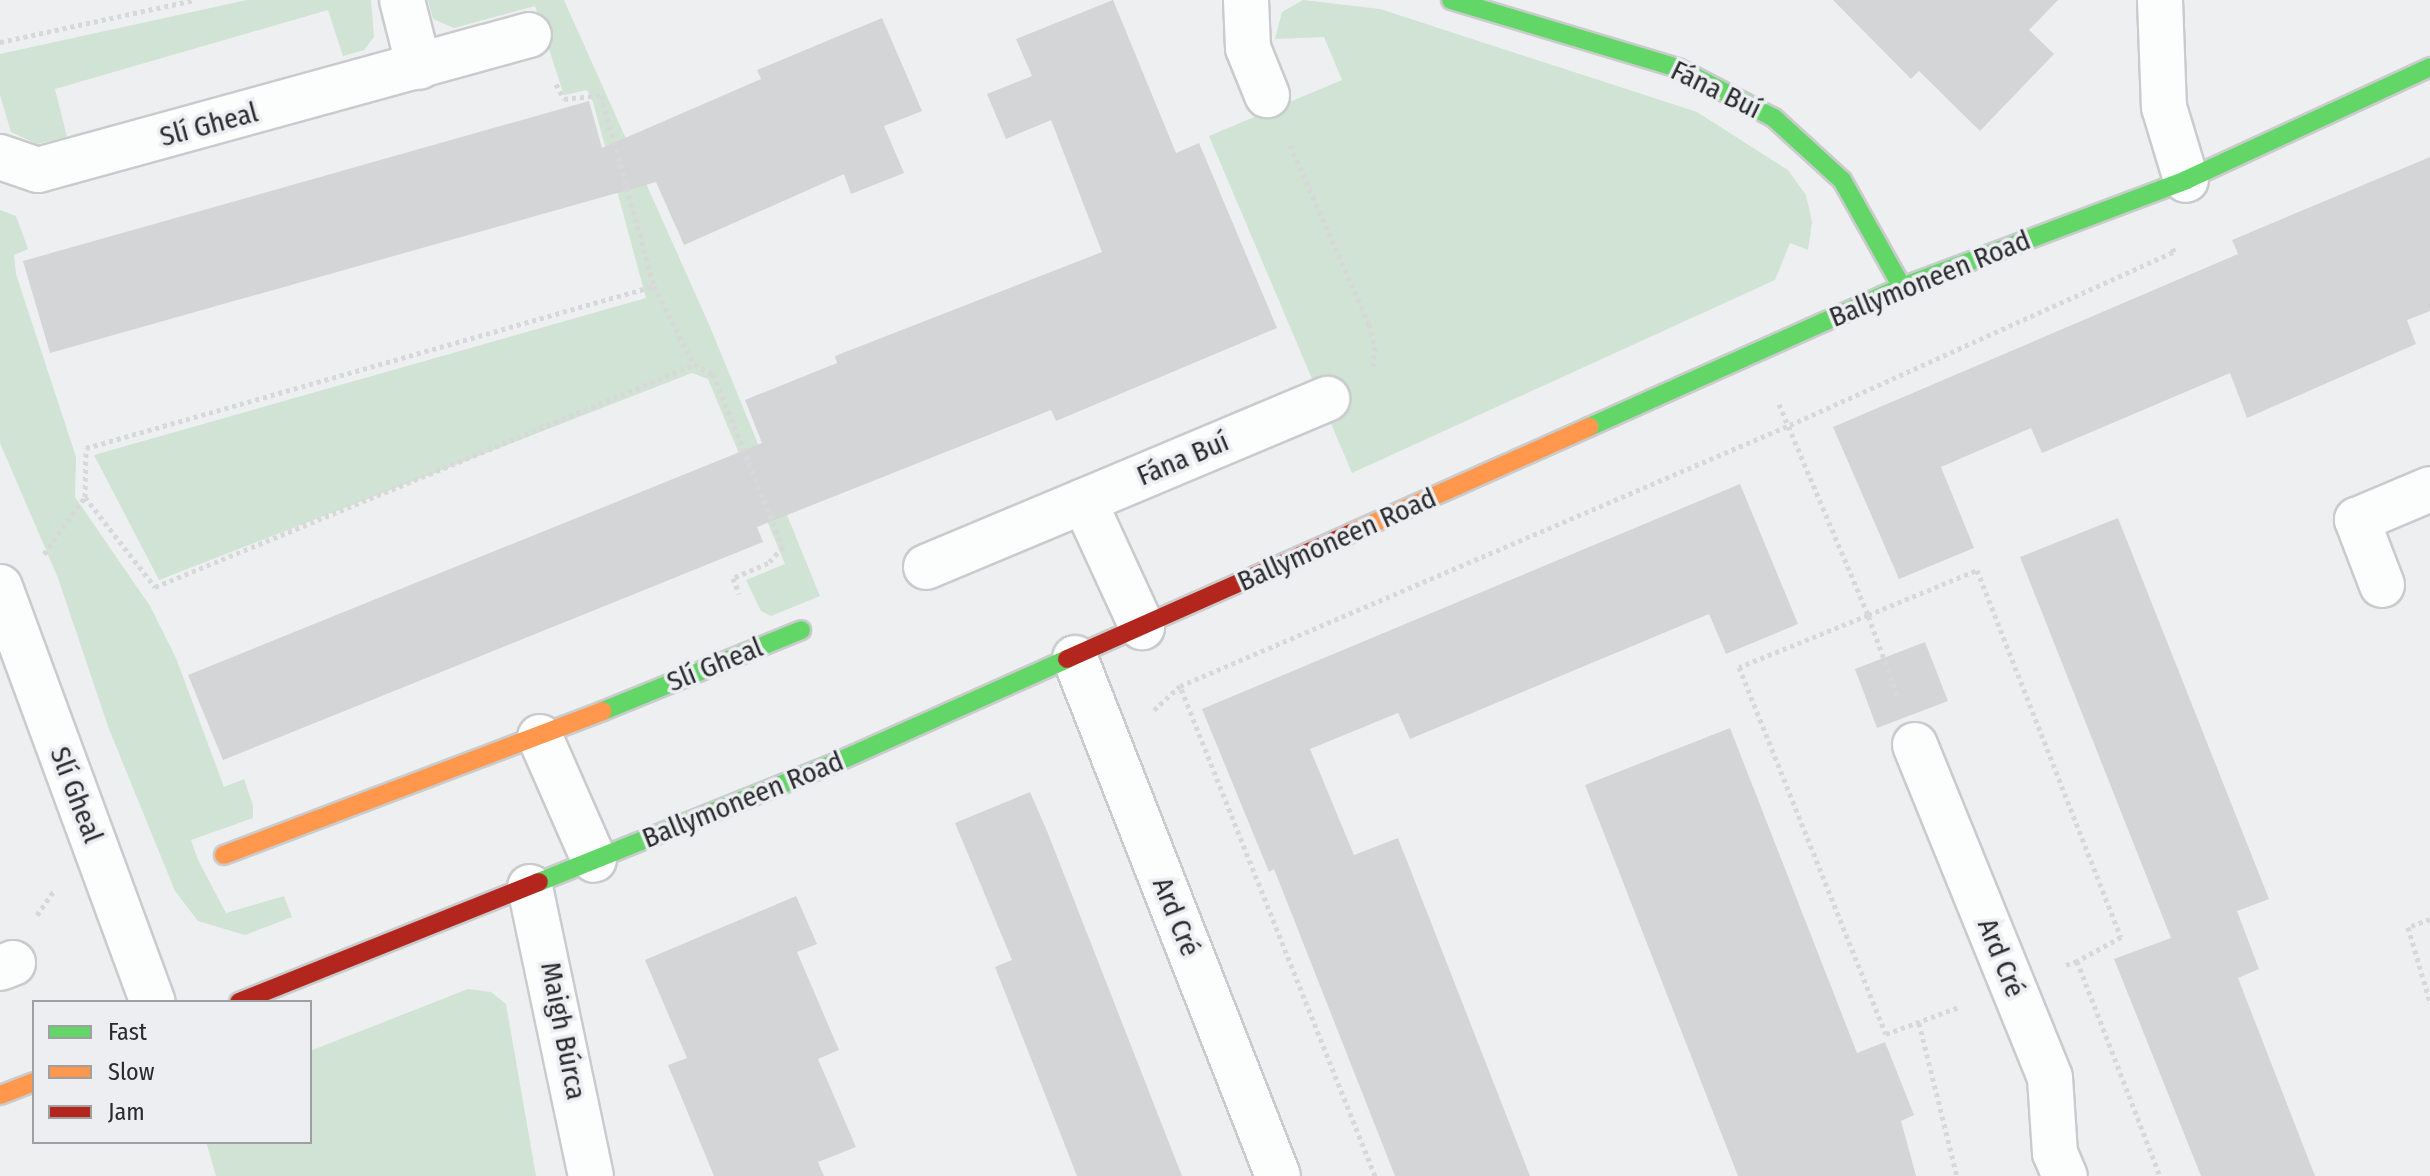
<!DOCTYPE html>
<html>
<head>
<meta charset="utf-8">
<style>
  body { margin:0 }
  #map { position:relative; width:2430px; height:1176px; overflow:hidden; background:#eeeff1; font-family:"Fira Sans Condensed",sans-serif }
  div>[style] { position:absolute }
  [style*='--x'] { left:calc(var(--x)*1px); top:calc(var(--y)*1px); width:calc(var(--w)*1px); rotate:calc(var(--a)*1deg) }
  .green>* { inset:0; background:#d0e3d4 }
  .building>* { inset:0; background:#d4d5d6 }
  .path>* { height:5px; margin-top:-2.5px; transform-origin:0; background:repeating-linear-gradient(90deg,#d8d8d9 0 4px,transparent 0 8px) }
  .roads { filter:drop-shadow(2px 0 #cacbcc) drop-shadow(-2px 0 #cacbcc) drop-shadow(0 2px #cacbcc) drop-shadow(0 -2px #cacbcc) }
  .street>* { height:44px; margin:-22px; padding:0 22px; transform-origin:22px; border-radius:22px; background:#fcfdfd }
  .fast>* { height:18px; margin:-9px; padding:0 9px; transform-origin:9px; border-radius:9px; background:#63d668 }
  .slow>* { height:18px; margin:-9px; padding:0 9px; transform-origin:9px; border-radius:9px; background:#ff974d }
  .jam>* { height:18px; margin:-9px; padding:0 9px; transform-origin:9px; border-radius:9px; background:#b3261e }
  span { translate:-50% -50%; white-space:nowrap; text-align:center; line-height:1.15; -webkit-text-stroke:7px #edeef2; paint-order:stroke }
  .street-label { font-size:28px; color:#292a2b }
  .legend { position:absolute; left:32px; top:1000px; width:280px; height:144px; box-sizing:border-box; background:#edeef2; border:2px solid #9fa0a2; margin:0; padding:10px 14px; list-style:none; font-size:24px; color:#292a2b }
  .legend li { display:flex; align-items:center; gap:16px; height:40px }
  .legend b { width:40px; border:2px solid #9fa0a2 }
</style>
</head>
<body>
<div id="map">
  <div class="green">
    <i style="clip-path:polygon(247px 0,371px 0,374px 37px,364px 50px,343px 56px,328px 10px,55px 89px,67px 137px,37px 144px,11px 132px,0 95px,0 54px)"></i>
    <i style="clip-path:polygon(428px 0,564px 0,711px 329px,820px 596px,771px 616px,761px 611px,746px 580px,785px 564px,708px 379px,692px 373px,159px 580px,94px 455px,646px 298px,593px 102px,587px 90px,564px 95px,535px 6px,454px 28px,433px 19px)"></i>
    <i style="clip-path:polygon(1303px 0,1380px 9px,1697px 112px,1788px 170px,1806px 195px,1812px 222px,1808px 250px,1790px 243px,1775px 280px,1352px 473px,1209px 136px,1342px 80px,1324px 37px,1275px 39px,1282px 12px)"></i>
    <i style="clip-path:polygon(0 210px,16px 216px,28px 249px,14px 255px,16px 274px,76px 457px,75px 497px,150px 606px,176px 658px,224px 787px,244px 779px,253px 806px,253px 818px,191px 840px,198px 860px,226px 913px,284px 896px,292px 917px,245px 935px,198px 921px,175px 891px,109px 729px,58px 578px,0 443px)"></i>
    <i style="clip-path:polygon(468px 989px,491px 992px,506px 1004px,536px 1176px,216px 1176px,206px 1142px,310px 1142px,310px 1051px)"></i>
  </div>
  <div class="building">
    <i style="clip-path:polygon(1113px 0,1176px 153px,1199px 143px,1277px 328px,1056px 421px,1051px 410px,757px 527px,763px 542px,223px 760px,188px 675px,762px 443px,745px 400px,837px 363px,835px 356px,1102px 252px,1051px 120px,1006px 139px,987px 94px,1032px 76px,1016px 39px)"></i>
    <i style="clip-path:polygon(1833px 0,2058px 0,2029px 30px,2054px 54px,1980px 131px,1919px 71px,1911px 79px)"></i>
    <i style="clip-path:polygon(882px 18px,922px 111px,884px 126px,904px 173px,851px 194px,844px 174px,684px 245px,656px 182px,50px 353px,23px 261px,589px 101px,602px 148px,761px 79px,757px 70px)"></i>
    <i style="clip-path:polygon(2430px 157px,2430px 311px,2407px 320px,2416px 344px,2247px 418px,2230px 373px,2042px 453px,2031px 428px,1941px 467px,1974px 548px,1899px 579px,1833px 427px,2238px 254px,2232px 240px)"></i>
    <i style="clip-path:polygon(1740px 484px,1798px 624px,1726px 654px,1709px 614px,1410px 739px,1398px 713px,1310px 749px,1354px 855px,1398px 838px,1530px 1176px,1395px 1176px,1274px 869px,1269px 872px,1202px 709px)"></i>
    <i style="clip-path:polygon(2118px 518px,2269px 899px,2237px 911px,2259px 969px,2238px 978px,2315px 1176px,2201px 1176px,2114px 959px,2171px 938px,2020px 557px)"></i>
    <i style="clip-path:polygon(1925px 642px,1948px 701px,1877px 728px,1855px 669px)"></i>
    <i style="clip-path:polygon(1730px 728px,1857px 1053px,1885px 1042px,1914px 1115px,1901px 1121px,1916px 1176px,1738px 1176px,1585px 785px)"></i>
    <i style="clip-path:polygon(1030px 792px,1047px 831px,1182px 1176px,1077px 1176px,995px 967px,1012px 960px,955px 823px)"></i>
    <i style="clip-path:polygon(796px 896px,817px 944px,797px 952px,839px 1050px,818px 1059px,856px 1147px,818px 1162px,824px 1176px,714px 1176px,668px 1065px,687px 1058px,645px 960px)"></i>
  </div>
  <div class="path">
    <i style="--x:0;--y:42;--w:199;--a:-12.2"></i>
    <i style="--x:556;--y:84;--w:17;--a:62"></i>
    <i style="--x:564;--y:99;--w:37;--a:-6"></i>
    <i style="--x:601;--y:95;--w:198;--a:74.5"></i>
    <i style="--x:654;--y:286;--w:89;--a:63.1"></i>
    <i style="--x:694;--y:365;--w:21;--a:25"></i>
    <i style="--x:713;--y:374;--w:187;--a:68"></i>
    <i style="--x:783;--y:547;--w:22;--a:133"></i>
    <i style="--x:768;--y:563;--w:38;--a:157"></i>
    <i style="--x:733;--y:578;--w:17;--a:69"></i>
    <i style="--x:1290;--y:145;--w:196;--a:66.2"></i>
    <i style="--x:1369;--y:324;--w:24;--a:75"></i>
    <i style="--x:1375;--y:347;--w:19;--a:96"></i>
    <i style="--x:1779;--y:404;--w:229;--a:67.1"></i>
    <i style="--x:1868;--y:615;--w:139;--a:158"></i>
    <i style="--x:1739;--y:667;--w:395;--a:68.2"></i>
    <i style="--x:1886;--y:1034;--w:78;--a:-20.3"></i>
    <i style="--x:85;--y:497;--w:114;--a:52.1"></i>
    <i style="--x:155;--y:587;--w:583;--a:-22.39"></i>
    <i style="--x:44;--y:554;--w:70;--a:-54.3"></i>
    <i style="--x:85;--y:497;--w:49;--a:-88.8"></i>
    <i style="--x:86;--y:448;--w:591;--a:-15.92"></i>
    <i style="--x:1897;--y:695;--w:85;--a:-109.9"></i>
    <i style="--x:1868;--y:615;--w:118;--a:-22.4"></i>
    <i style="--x:1977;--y:570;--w:394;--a:68.6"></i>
    <i style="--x:2121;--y:937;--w:50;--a:151.4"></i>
    <i style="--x:1154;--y:710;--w:35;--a:-43"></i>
    <i style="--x:37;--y:915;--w:29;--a:-55"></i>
    <i style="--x:2430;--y:919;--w:23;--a:160"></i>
    <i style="--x:2408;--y:927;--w:78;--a:73.7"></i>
    <i style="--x:2066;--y:965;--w:12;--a:-20"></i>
    <i style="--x:2077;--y:961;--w:230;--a:68.9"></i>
    <i style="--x:1919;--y:1023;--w:158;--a:76.1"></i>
    <i style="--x:1375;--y:1176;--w:527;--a:-111.7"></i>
    <i style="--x:1180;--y:686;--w:663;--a:-23.16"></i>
    <i style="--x:1790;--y:425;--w:421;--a:-24.3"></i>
    <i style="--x:2174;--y:252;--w:6;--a:-108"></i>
  </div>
  <div class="roads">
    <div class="street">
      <i style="--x:402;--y:0;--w:69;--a:75.8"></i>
      <i style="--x:1246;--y:0;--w:48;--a:87.6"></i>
      <i style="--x:1248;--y:48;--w:51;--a:68"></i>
      <i style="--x:2160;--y:0;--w:107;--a:87.9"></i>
      <i style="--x:2164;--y:107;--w:76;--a:73.2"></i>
      <i style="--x:0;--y:157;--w:40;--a:18.9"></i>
      <i style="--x:38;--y:170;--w:509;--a:-15.37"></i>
      <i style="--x:1084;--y:501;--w:264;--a:-22.8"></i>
      <i style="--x:926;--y:567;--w:171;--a:-22.7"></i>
      <i style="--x:1084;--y:501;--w:139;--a:65.3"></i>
      <i style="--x:2382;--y:585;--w:70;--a:-111"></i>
      <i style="--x:2357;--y:520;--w:79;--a:-23"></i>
      <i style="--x:0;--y:587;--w:442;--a:69.8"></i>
      <i style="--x:1075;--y:658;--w:556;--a:68.6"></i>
      <i style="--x:540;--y:737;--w:134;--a:66.3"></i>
      <i style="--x:1915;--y:745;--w:359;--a:67.9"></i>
      <i style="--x:2050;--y:1078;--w:75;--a:86.2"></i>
      <i style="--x:2055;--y:1153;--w:25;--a:67"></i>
      <i style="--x:530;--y:887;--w:295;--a:78.1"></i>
      <i style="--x:0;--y:968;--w:14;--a:-21"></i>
    </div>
    <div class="fast">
      <i style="--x:1451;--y:0;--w:237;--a:16.7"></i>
      <i style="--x:1678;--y:68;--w:108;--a:27.5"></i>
      <i style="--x:1774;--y:118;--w:92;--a:42.4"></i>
      <i style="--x:1842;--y:180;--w:123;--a:60.7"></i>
      <i style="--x:1589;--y:427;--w:343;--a:-24.1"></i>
      <i style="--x:1902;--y:287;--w:303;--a:-20.6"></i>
      <i style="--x:2186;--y:180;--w:269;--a:-24.8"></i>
      <i style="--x:603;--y:711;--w:214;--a:-22.2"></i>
      <i style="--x:539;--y:882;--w:321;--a:-21.9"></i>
      <i style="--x:837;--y:762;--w:252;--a:-24.1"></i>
    </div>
    <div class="slow">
      <i style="--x:1351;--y:533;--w:261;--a:-24"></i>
      <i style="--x:224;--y:855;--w:405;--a:-20.8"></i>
      <i style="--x:0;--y:1095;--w:36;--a:-21"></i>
    </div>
    <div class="jam">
      <i style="--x:1067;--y:659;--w:311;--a:-23.9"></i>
      <i style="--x:239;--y:1002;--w:323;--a:-21.8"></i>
    </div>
  </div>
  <div class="street-label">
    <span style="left:1716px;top:90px;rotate:26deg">Fána Buí</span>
    <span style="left:209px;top:125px;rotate:-15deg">Slí Gheal</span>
    <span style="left:1930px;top:279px;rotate:-22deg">Ballymoneen Road</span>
    <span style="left:1183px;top:459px;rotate:-23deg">Fána Buí</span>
    <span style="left:1337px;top:540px;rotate:-24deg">Ballymoneen Road</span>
    <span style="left:715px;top:665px;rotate:-22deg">Slí Gheal</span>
    <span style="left:76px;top:795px;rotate:69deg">Slí Gheal</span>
    <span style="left:743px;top:800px;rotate:-22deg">Ballymoneen Road</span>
    <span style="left:1176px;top:917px;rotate:68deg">Ard Cré</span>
    <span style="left:2001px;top:958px;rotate:68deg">Ard Cré</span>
    <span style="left:563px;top:1031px;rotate:79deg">Maigh Búrca</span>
  </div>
  <ul class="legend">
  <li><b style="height:10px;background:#63d668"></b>Fast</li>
  <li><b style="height:10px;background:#ff974d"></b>Slow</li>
  <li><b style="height:10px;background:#b3261e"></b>Jam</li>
  </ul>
</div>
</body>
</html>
